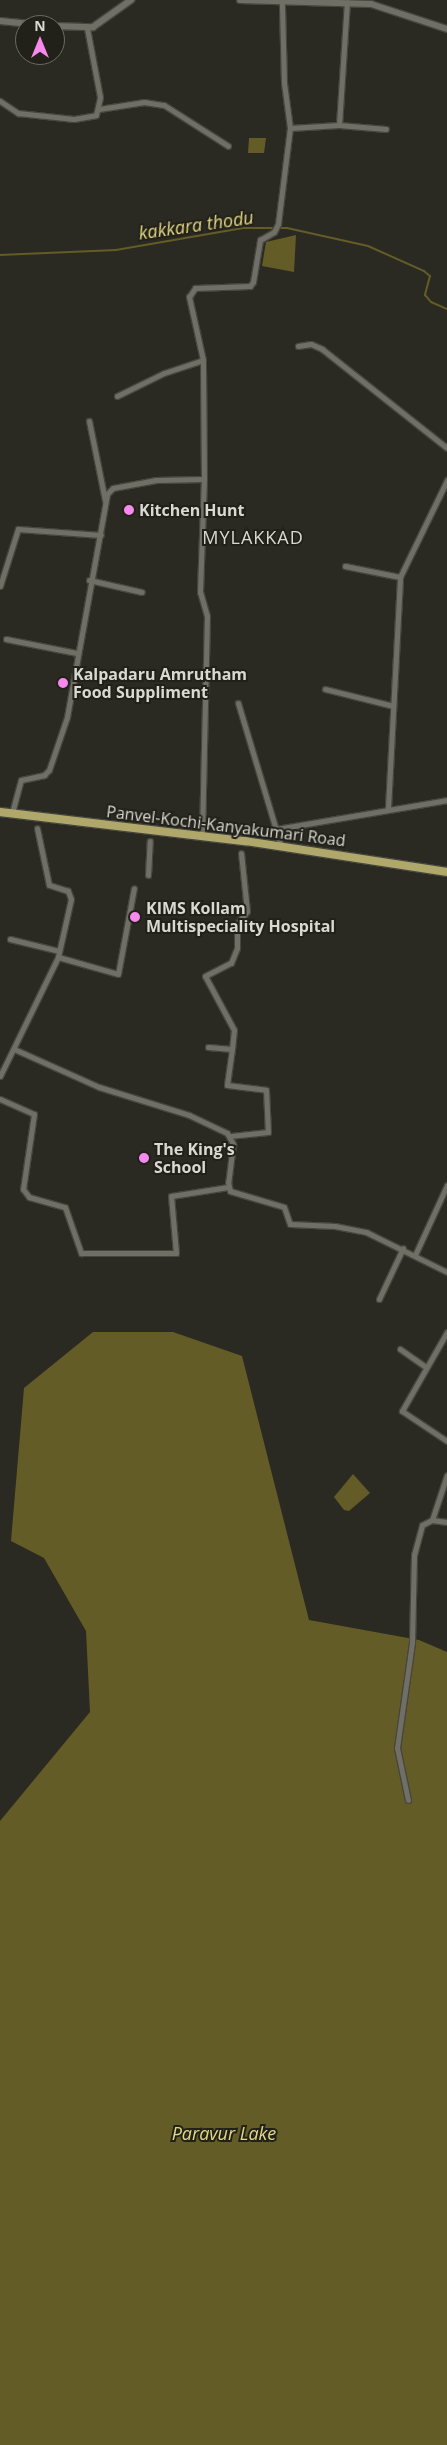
<!DOCTYPE html>
<html>
<head>
<meta charset="utf-8">
<style>
  body { margin:0 }
  #map { position:relative; width:447px; height:2445px; overflow:hidden; background:#2b2a22; font-family:"Open Sans",sans-serif }
  div>[style] { position:absolute }
  [style*='--x'] { left:calc(var(--x)*1px); top:calc(var(--y)*1px); width:calc(var(--w)*1px); rotate:calc(var(--a)*1deg) }
  .water>* { inset:0; background:#635c27 }
  .stream>* { height:2px; margin:-1px; padding:0 1px; transform-origin:1px; border-radius:1px; background:#635c27 }
  .roads { filter:drop-shadow(1px 0 #47463f) drop-shadow(-1px 0 #47463f) drop-shadow(0 1px #47463f) drop-shadow(0 -1px #47463f) }
  .minor>* { height:5px; margin:-2.5px; padding:0 2.5px; transform-origin:2.5px; border-radius:2.5px; background:#706f65 }
  .tertiary>* { height:6px; margin:-3px; padding:0 3px; transform-origin:3px; border-radius:3px; background:#706f65 }
  .trunk>* { height:8px; margin:-4px; padding:0 4px; transform-origin:4px; border-radius:4px; background:#b0a86a }
  .dots>* { width:14px; height:14px; translate:-50% -50%; box-sizing:border-box; border:2px solid #222119; border-radius:50% }
  span { translate:-50% -50%; white-space:nowrap; text-align:center; line-height:1.15; -webkit-text-stroke:4px #222119; paint-order:stroke }
  .poi-label { font-size:16px; color:#d9d9d3; font-weight:700 }
  .left { translate:0 -50%; text-align:left }
  .street-label { font-size:16px; color:#d9d9d3 }
  .water-label { font-size:18px; color:#e3d886; font-style:italic }
  .neighbourhood-label { font-size:18px; color:#d9d9d3; letter-spacing:1px }
  .north { position:absolute; left:15px; top:15px; width:50px; height:50px; box-sizing:border-box; background:#222119; border:1px solid #6b6b63; border-radius:50%; rotate:0deg; font-size:14px; font-weight:700; line-height:20px; text-align:center; color:#d9d9d3 }
  .north::after { content:''; display:block; margin:auto; width:18px; height:22px; background:#f589ee; clip-path:polygon(50% 0,100% 100%,50% 72%,0 100%) }
</style>
</head>
<body>
<div id="map">
  <div class="water">
    <i style="clip-path:polygon(249px 138px,266px 138px,264px 153px,248px 153px)"></i>
    <i style="clip-path:polygon(296px 235px,294px 272px,262px 266px,266px 242px)"></i>
    <i style="clip-path:polygon(93px 1332px,173px 1332px,242px 1356px,309px 1620px,419px 1640px,447px 1652px,447px 2445px,0 2445px,0 1821px,90px 1712px,86px 1631px,44px 1558px,11px 1541px,24px 1388px)"></i>
    <i style="clip-path:polygon(353px 1474px,370px 1493px,349px 1511px,344px 1510px,334px 1497px)"></i>
  </div>
  <div class="stream">
    <i style="--x:0;--y:255;--w:116;--a:-2.5"></i>
    <i style="--x:116;--y:250;--w:129;--a:-9.8"></i>
    <i style="--x:243;--y:228;--w:44;--a:0"></i>
    <i style="--x:287;--y:228;--w:83;--a:12.5"></i>
    <i style="--x:368;--y:246;--w:61;--a:24.1"></i>
    <i style="--x:424;--y:271;--w:8;--a:40"></i>
    <i style="--x:430;--y:276;--w:20;--a:105"></i>
    <i style="--x:425;--y:295;--w:9;--a:49"></i>
    <i style="--x:431;--y:302;--w:17;--a:24"></i>
  </div>
  <div class="roads">
    <div class="minor">
      <i style="--x:0;--y:101;--w:22;--a:34"></i>
      <i style="--x:18;--y:113;--w:56;--a:6.1"></i>
      <i style="--x:74;--y:119;--w:22;--a:-10"></i>
      <i style="--x:96;--y:115;--w:18;--a:-77"></i>
      <i style="--x:100;--y:97;--w:70;--a:-100.7"></i>
      <i style="--x:99;--y:109;--w:46;--a:-8.8"></i>
      <i style="--x:144;--y:102;--w:20;--a:9"></i>
      <i style="--x:164;--y:105;--w:76;--a:32.6"></i>
      <i style="--x:339;--y:125;--w:123;--a:-86.3"></i>
      <i style="--x:290;--y:128;--w:49;--a:-3.5"></i>
      <i style="--x:339;--y:125;--w:47;--a:4.9"></i>
      <i style="--x:298;--y:346;--w:13;--a:-9"></i>
      <i style="--x:311;--y:344;--w:12;--a:24"></i>
      <i style="--x:322;--y:349;--w:159;--a:38.4"></i>
      <i style="--x:117;--y:396;--w:52;--a:-26.1"></i>
      <i style="--x:164;--y:373;--w:41;--a:-18.4"></i>
      <i style="--x:89;--y:421;--w:81;--a:78.6"></i>
      <i style="--x:345;--y:566;--w:56;--a:11.3"></i>
      <i style="--x:89;--y:580;--w:54;--a:12.8"></i>
      <i style="--x:0;--y:586;--w:60;--a:-72.5"></i>
      <i style="--x:18;--y:529;--w:83;--a:4.1"></i>
      <i style="--x:6;--y:639;--w:72;--a:11.2"></i>
      <i style="--x:325;--y:689;--w:70;--a:14"></i>
      <i style="--x:238;--y:703;--w:149;--a:73.3"></i>
      <i style="--x:388;--y:808;--w:231;--a:-87"></i>
      <i style="--x:400;--y:577;--w:108;--a:-64.1"></i>
      <i style="--x:12;--y:813;--w:34;--a:-75"></i>
      <i style="--x:21;--y:780;--w:24;--a:-12"></i>
      <i style="--x:44;--y:775;--w:7;--a:-45"></i>
      <i style="--x:49;--y:770;--w:56;--a:-71.2"></i>
      <i style="--x:67;--y:717;--w:227;--a:-79.8"></i>
      <i style="--x:107;--y:494;--w:8;--a:-45"></i>
      <i style="--x:113;--y:488;--w:44;--a:-10.5"></i>
      <i style="--x:156;--y:480;--w:48;--a:-1.2"></i>
      <i style="--x:204;--y:479;--w:119;--a:-90.5"></i>
      <i style="--x:203;--y:360;--w:65;--a:-102.5"></i>
      <i style="--x:189;--y:297;--w:11;--a:-56"></i>
      <i style="--x:195;--y:288;--w:55;--a:-2.1"></i>
      <i style="--x:250;--y:286;--w:5;--a:-53"></i>
      <i style="--x:253;--y:282;--w:43;--a:-80.5"></i>
      <i style="--x:260;--y:240;--w:16;--a:-30"></i>
      <i style="--x:274;--y:232;--w:9;--a:-63"></i>
      <i style="--x:278;--y:224;--w:97;--a:-82.9"></i>
      <i style="--x:290;--y:128;--w:45;--a:-97.6"></i>
      <i style="--x:284;--y:83;--w:79;--a:-91.5"></i>
      <i style="--x:276;--y:829;--w:173;--a:-9.6"></i>
      <i style="--x:202;--y:836;--w:220;--a:-88.7"></i>
      <i style="--x:207;--y:616;--w:25;--a:-106"></i>
      <i style="--x:200;--y:592;--w:113;--a:-88"></i>
      <i style="--x:148;--y:875;--w:34;--a:-87"></i>
      <i style="--x:10;--y:939;--w:50;--a:13.8"></i>
      <i style="--x:58;--y:957;--w:62;--a:15.8"></i>
      <i style="--x:118;--y:974;--w:87;--a:-79.5"></i>
      <i style="--x:208;--y:1047;--w:24;--a:5"></i>
      <i style="--x:232;--y:1049;--w:36;--a:98"></i>
      <i style="--x:227;--y:1085;--w:39;--a:7"></i>
      <i style="--x:266;--y:1090;--w:42;--a:87.3"></i>
      <i style="--x:268;--y:1132;--w:37;--a:174"></i>
      <i style="--x:14;--y:1049;--w:93;--a:24.1"></i>
      <i style="--x:99;--y:1087;--w:94;--a:17.3"></i>
      <i style="--x:189;--y:1115;--w:42;--a:25.3"></i>
      <i style="--x:227;--y:1133;--w:13;--a:61"></i>
      <i style="--x:233;--y:1144;--w:38;--a:97"></i>
      <i style="--x:228;--y:1182;--w:9;--a:77"></i>
      <i style="--x:230;--y:1191;--w:56;--a:16.5"></i>
      <i style="--x:284;--y:1207;--w:18;--a:71"></i>
      <i style="--x:290;--y:1224;--w:45;--a:2.5"></i>
      <i style="--x:335;--y:1226;--w:32;--a:11"></i>
      <i style="--x:366;--y:1232;--w:90;--a:26.3"></i>
      <i style="--x:232;--y:1049;--w:19;--a:-84"></i>
      <i style="--x:234;--y:1030;--w:61;--a:-118.2"></i>
      <i style="--x:205;--y:976;--w:29;--a:-27"></i>
      <i style="--x:231;--y:963;--w:16;--a:-68"></i>
      <i style="--x:237;--y:948;--w:24;--a:-90"></i>
      <i style="--x:237;--y:924;--w:16;--a:-52"></i>
      <i style="--x:247;--y:911;--w:58;--a:-95.9"></i>
      <i style="--x:0;--y:1076;--w:132;--a:-64"></i>
      <i style="--x:58;--y:957;--w:59;--a:-77.4"></i>
      <i style="--x:71;--y:899;--w:9;--a:-111"></i>
      <i style="--x:68;--y:891;--w:20;--a:-162"></i>
      <i style="--x:49;--y:885;--w:58;--a:-101.9"></i>
      <i style="--x:0;--y:1099;--w:37;--a:24"></i>
      <i style="--x:34;--y:1114;--w:76;--a:98.3"></i>
      <i style="--x:23;--y:1189;--w:10;--a:53"></i>
      <i style="--x:29;--y:1197;--w:37;--a:16"></i>
      <i style="--x:65;--y:1207;--w:49;--a:70.8"></i>
      <i style="--x:81;--y:1253;--w:95;--a:0"></i>
      <i style="--x:176;--y:1253;--w:57;--a:-95"></i>
      <i style="--x:171;--y:1196;--w:58;--a:-9"></i>
      <i style="--x:415;--y:1255;--w:77;--a:-65.4"></i>
      <i style="--x:379;--y:1299;--w:56;--a:-64.8"></i>
      <i style="--x:447;--y:1332;--w:91;--a:119.7"></i>
      <i style="--x:402;--y:1411;--w:54;--a:33.7"></i>
      <i style="--x:400;--y:1349;--w:32;--a:35"></i>
      <i style="--x:432;--y:1520;--w:15;--a:8"></i>
      <i style="--x:408;--y:1800;--w:53;--a:-101.9"></i>
      <i style="--x:397;--y:1748;--w:106;--a:-81.9"></i>
      <i style="--x:412;--y:1643;--w:88;--a:-88.7"></i>
      <i style="--x:414;--y:1555;--w:31;--a:-75"></i>
      <i style="--x:422;--y:1525;--w:11;--a:-27"></i>
      <i style="--x:432;--y:1520;--w:47;--a:-71.6"></i>
    </div>
    <div class="tertiary">
      <i style="--x:240;--y:0;--w:131;--a:1.7"></i>
      <i style="--x:371;--y:4;--w:80;--a:18.2"></i>
      <i style="--x:0;--y:21;--w:41;--a:5.6"></i>
      <i style="--x:55;--y:26;--w:38;--a:2"></i>
      <i style="--x:93;--y:27;--w:47;--a:-35.4"></i>
    </div>
    <div class="trunk">
      <i style="--x:0;--y:812;--w:247;--a:6.8"></i>
      <i style="--x:245;--y:841;--w:204;--a:8.7"></i>
    </div>
  </div>
  <div class="dots">
    <i style="left:129px;top:510px;background:#f589ee"></i>
    <i style="left:63px;top:683px;background:#f589ee"></i>
    <i style="left:135px;top:917px;background:#f589ee"></i>
    <i style="left:144px;top:1158px;background:#f589ee"></i>
  </div>
  <div class="poi-label">
    <span class="left" style="left:139px;top:510px">Kitchen Hunt</span>
    <span class="left" style="left:73px;top:683px">Kalpadaru Amrutham<br>Food Suppliment</span>
    <span class="left" style="left:146px;top:917px">KIMS Kollam<br>Multispeciality Hospital</span>
    <span class="left" style="left:154px;top:1158px">The King's<br>School</span>
  </div>
  <div class="street-label">
    <span style="left:226px;top:826px;rotate:7deg">Panvel-Kochi-Kanyakumari Road</span>
  </div>
  <div class="water-label">
    <span style="left:196px;top:225px;rotate:-8deg">kakkara thodu</span>
    <span style="left:224px;top:2133px">Paravur Lake</span>
  </div>
  <div class="neighbourhood-label">
    <span style="left:253px;top:537px">MYLAKKAD</span>
  </div>
  <div class="north">N</div>
</div>
</body>
</html>
